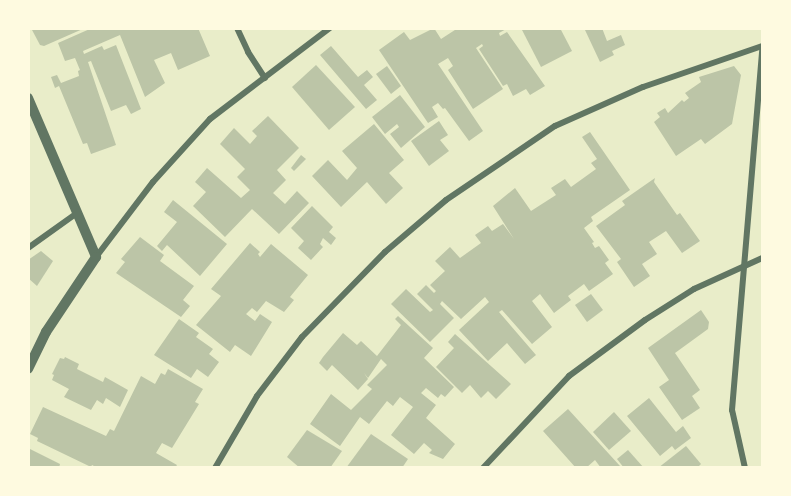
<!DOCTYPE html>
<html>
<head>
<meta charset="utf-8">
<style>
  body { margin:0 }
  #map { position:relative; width:791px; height:496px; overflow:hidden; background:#e9edc9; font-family:Karla,sans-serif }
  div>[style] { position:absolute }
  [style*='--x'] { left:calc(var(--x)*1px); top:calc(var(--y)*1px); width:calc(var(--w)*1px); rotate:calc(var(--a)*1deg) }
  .building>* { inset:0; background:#bcc5a7 }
  .minor>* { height:6px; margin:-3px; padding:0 3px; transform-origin:3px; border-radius:3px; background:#617663 }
  .tertiary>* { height:10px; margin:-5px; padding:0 5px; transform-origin:5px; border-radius:5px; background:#617663 }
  span { translate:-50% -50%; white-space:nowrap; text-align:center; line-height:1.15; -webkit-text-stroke:6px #fefae0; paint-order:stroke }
  .frame { position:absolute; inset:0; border:30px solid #fefae0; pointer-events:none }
</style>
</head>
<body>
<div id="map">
  <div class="building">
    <i style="clip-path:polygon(31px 28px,85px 28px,44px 46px,40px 45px)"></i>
    <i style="clip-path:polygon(92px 28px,198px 28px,210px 56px,178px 70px,171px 53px,154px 60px,165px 83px,145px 97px,120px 35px,83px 51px,84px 54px,102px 46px,104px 50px,116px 45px,141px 109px,131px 114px,126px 105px,111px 111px,91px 61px,88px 62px,116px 145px,91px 154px,87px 143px,83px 144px,59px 86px,55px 88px,51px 77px,57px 75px,61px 83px,79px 76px,78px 71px,80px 70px,75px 58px,65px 61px,58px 43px)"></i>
    <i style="clip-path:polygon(434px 28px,441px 39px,458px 28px,508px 28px,499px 33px,500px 36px,507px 32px,545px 86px,530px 95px,526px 89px,513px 96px,507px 84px,503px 86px,479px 49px,483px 46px,482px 44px,476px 48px,503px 89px,473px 109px,448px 70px,453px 66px,448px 58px,438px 64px,483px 131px,469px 141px,445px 108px,443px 109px,438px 103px,432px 107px,438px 117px,428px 123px,379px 50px,404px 32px,410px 40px)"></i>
    <i style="clip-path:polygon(521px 28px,560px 28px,572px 51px,541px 67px)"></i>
    <i style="clip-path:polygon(589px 28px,602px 28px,607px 41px,621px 35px,625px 45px,612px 51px,614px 55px,600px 62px,585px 30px)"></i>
    <i style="clip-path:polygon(331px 46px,358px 77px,367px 70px,373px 77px,364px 85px,377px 100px,366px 109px,320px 55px)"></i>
    <i style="clip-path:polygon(316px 65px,355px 107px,329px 130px,292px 87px)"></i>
    <i style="clip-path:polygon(387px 66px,401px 86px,391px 94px,376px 74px)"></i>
    <i style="clip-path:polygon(734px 66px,741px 75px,732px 124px,705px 144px,701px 139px,676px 156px,654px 122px,660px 117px,657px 113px,665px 108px,668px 113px,682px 100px,684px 102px,689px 98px,685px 93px,701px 82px,699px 77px)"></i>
    <i style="clip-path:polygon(400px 95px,425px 127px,401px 148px,390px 134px,399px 127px,397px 124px,385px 134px,372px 117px)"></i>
    <i style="clip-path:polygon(268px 116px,299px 148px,277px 170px,286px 180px,273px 193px,285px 204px,297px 191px,309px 203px,279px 234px,252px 209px,225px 237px,193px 206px,206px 192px,195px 182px,207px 168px,241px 198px,250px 190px,237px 177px,245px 169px,220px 144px,234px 128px,250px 144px,257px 136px,252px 131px)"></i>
    <i style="clip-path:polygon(439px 121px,448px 135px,440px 140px,449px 151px,429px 166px,411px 141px)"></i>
    <i style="clip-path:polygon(374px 124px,404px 160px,389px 173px,403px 188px,386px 204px,367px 182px,341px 207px,312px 176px,328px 160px,347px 180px,357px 168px,342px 151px)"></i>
    <i style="clip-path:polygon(590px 132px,630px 190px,591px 217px,593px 221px,584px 228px,594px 242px,592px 243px,595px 248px,599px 246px,609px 260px,605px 263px,613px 274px,589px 291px,584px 284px,568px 296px,571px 300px,554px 313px,540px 294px,532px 301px,552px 327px,532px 344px,502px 310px,499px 312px,536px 355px,525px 364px,507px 343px,488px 361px,459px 330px,489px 302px,485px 297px,461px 319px,442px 301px,440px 304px,454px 318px,430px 342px,391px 304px,406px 289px,430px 312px,433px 310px,417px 294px,426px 285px,434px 293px,436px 291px,430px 285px,445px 271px,435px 261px,450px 247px,460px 258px,481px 243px,475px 235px,488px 226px,492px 231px,503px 224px,514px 239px,493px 206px,515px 188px,531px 211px,556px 195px,551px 188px,565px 179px,571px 187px,596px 169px,591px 163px,597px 159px,582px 137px)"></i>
    <i style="clip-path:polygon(301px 155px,306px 159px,294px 171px,291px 168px)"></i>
    <i style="clip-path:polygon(655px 178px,654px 182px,677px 215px,680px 213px,700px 241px,682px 253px,666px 231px,649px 242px,657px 254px,642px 264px,650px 276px,634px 287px,617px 262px,621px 259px,596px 226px,625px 205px,622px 201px)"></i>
    <i style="clip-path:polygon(173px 200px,227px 244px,200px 276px,167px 245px,162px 251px,157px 246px,177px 222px,164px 212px)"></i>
    <i style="clip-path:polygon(312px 206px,333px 227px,329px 232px,336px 238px,331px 245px,323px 238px,320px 244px,323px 247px,311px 260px,298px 248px,304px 241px,291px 228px)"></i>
    <i style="clip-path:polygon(140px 237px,164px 255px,160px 261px,194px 286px,183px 300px,190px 306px,181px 317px,116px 273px,125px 262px,121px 259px)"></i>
    <i style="clip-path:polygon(250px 243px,260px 252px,258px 254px,260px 257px,271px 244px,308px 275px,290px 297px,294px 300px,284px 312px,266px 301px,257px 312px,252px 308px,246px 314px,255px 321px,260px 314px,272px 322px,251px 356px,235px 345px,230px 352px,196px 325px,221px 296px,211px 289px)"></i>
    <i style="clip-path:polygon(41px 251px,53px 261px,37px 286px,28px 278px,28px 260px)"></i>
    <i style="clip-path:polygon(591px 294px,603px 310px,587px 322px,575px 305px)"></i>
    <i style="clip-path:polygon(701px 310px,709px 322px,708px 329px,675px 353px,700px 390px,692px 396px,700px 408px,682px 420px,659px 387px,669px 380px,648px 348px)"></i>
    <i style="clip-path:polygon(398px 316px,433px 348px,424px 358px,454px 387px,445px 397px,441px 394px,438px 398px,426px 388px,421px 393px,436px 405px,426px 418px,455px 444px,443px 459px,429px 453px,432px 450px,424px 443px,414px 454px,391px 435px,413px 407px,400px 397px,393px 406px,387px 401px,369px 424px,360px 417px,340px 446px,310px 424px,331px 394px,351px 410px,372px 389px,367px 385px,387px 365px,381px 359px,368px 378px,364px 373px,368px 379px,358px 390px,332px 365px,327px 371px,319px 363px,323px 357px,343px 333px,357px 345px,361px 341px,377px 356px,401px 325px,395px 319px)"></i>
    <i style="clip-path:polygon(179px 319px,199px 333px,196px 337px,213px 349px,209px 354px,219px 362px,208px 377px,197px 369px,191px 378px,154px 355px)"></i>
    <i style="clip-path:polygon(455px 334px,511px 384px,496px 399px,488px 391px,481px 398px,470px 385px,462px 393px,436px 367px,454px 348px,448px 342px)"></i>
    <i style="clip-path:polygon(65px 357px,79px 364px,77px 369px,103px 382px,105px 377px,128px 390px,120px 407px,106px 398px,103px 404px,97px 400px,91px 410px,64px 397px,69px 389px,52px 380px,54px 375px,52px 374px,60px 358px,64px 359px)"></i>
    <i style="clip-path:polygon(168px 369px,203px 389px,195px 402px,199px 404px,172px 448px,162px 443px,156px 453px,177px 465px,175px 468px,98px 468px,92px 465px,91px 467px,37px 441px,38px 438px,30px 434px,43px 407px,106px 436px,110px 429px,114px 431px,141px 376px,155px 384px,161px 373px,165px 375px)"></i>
    <i style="clip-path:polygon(649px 398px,676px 432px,683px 426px,691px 438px,675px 450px,672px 446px,660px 456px,627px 416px)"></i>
    <i style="clip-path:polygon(568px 409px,620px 466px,618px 468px,601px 468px,595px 460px,586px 468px,576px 468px,543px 431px)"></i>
    <i style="clip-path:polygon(614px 412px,631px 431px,609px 450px,593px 432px)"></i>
    <i style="clip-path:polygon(307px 430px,342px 451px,330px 468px,300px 468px,287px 457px)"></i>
    <i style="clip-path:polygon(371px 434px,408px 459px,402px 468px,346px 468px)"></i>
    <i style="clip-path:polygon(686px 446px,701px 464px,697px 468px,658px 468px)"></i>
    <i style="clip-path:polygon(28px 448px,60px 464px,59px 468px,28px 468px)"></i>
    <i style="clip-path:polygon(628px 450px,644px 468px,624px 468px,617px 459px)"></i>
  </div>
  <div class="minor">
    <i style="--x:237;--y:28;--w:26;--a:65"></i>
    <i style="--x:248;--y:52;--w:31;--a:57"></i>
    <i style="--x:28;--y:248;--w:60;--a:-35.5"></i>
    <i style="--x:96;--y:257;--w:94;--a:-52.8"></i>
    <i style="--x:153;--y:182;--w:85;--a:-47.9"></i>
    <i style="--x:210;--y:119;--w:151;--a:-37.2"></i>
    <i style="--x:215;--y:468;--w:83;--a:-59.7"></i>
    <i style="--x:257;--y:396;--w:74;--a:-52.7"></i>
    <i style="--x:302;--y:337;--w:119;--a:-45.7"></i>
    <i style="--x:385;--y:252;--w:80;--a:-40.4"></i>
    <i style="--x:446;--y:200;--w:132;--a:-34.2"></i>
    <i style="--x:555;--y:126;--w:96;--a:-23.9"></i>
    <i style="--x:643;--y:87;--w:126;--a:-19"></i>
    <i style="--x:483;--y:468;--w:126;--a:-46.9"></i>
    <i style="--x:569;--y:376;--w:94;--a:-36.4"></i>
    <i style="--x:645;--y:320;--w:58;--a:-32.3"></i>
    <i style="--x:694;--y:289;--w:75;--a:-24.5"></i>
    <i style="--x:745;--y:468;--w:59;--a:-102.6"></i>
    <i style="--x:732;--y:410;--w:361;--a:-85.2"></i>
  </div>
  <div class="tertiary">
    <i style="--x:28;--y:98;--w:173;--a:66.8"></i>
    <i style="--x:96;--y:257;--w:90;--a:123.7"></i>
    <i style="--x:46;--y:332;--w:41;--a:115.9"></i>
  </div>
  <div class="frame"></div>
</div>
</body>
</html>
